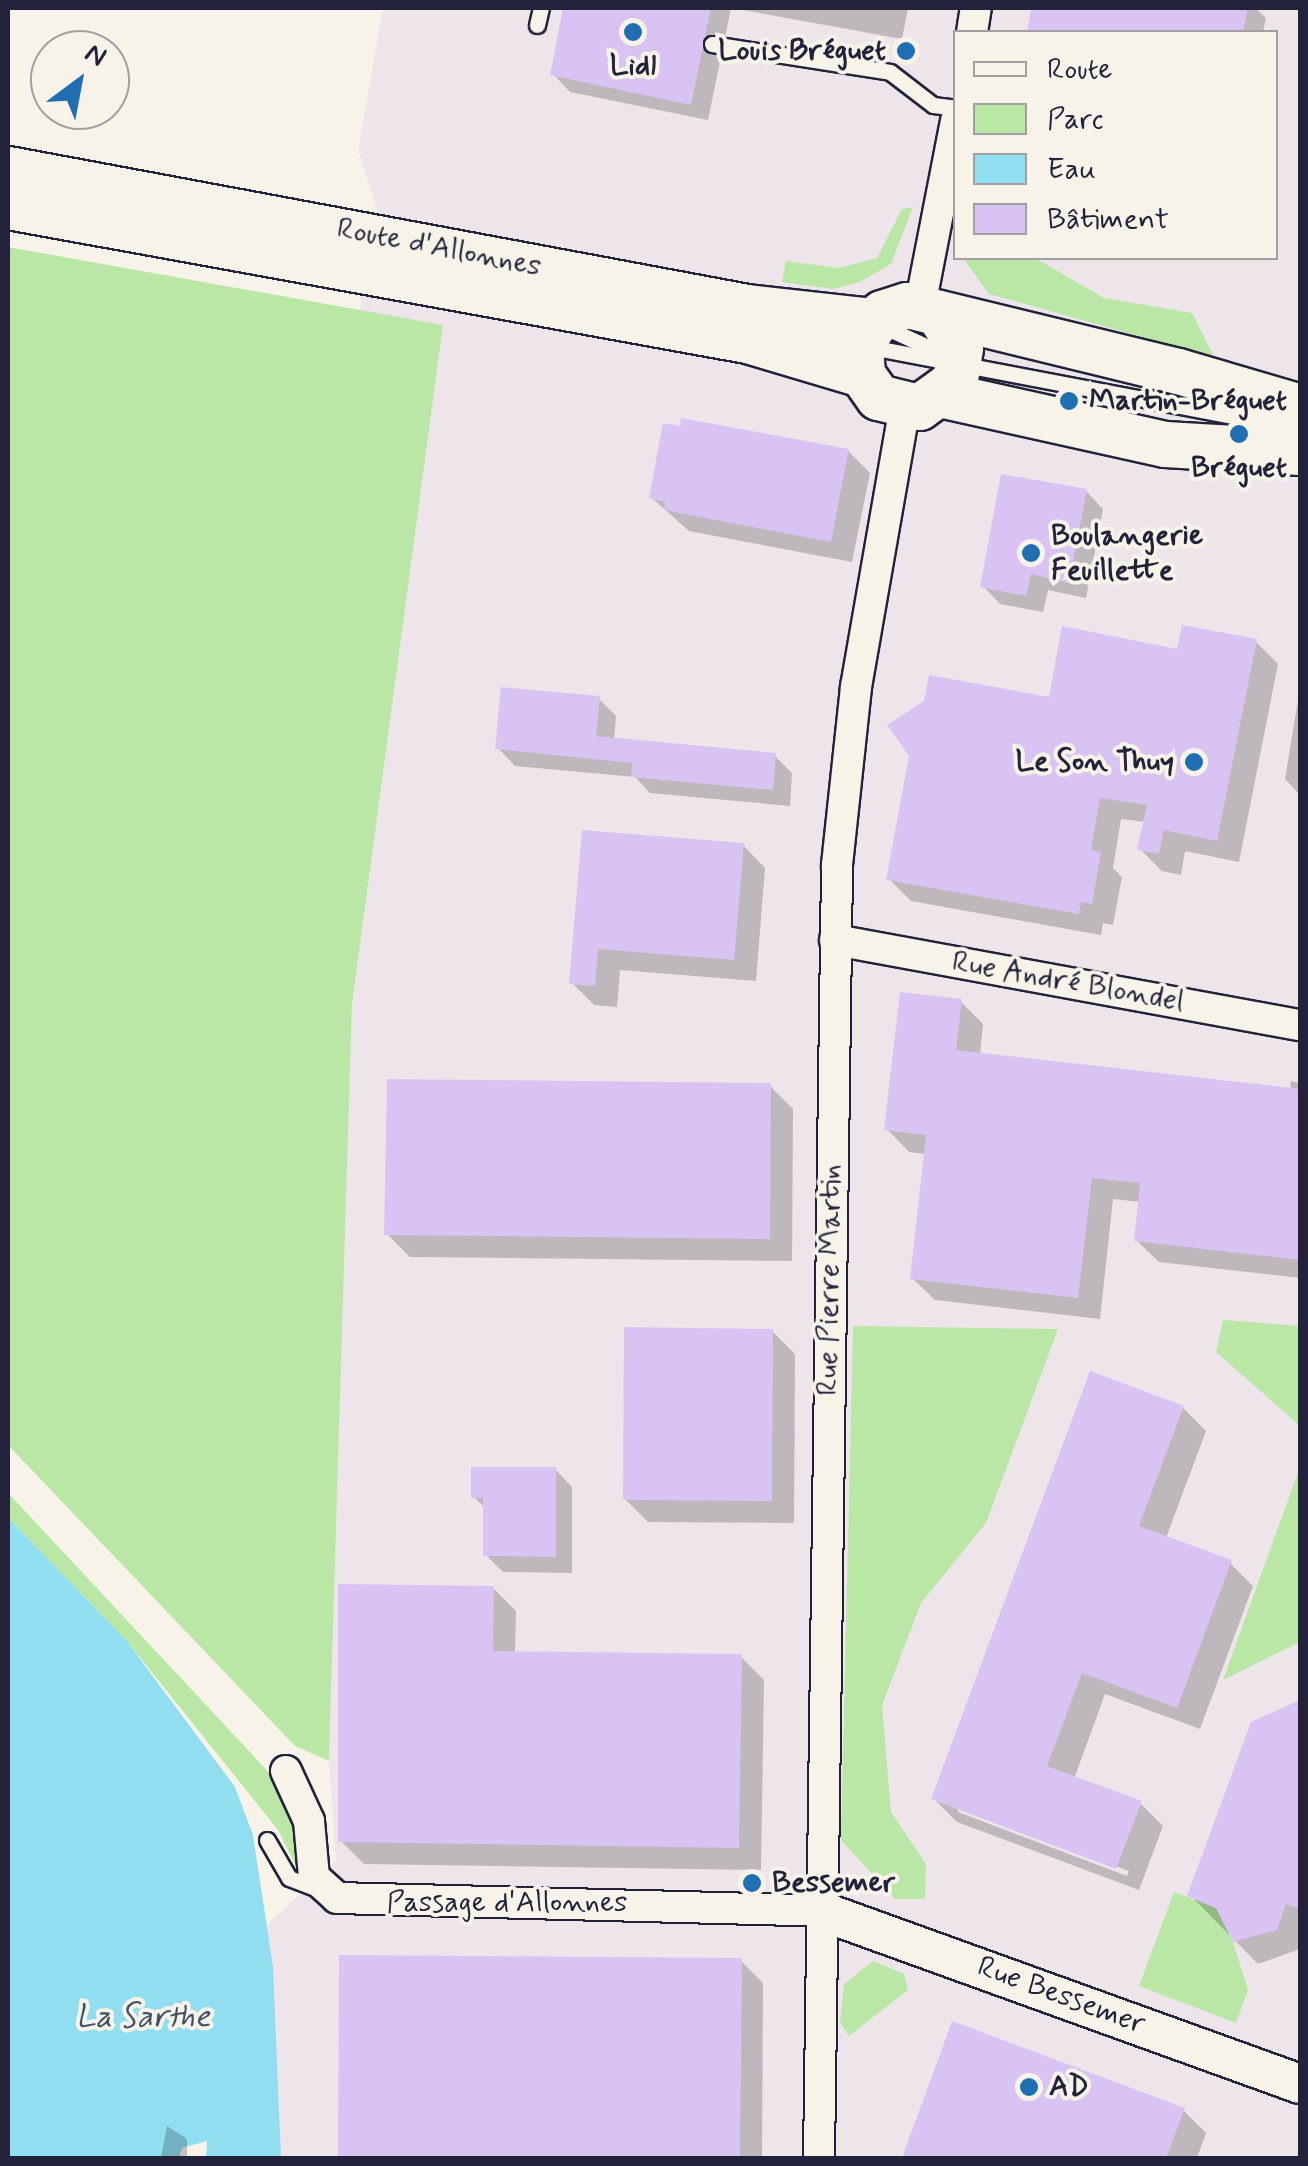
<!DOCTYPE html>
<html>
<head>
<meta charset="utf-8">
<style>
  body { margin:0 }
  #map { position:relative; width:1308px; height:2166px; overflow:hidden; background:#f7f3e8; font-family:Mynerve,sans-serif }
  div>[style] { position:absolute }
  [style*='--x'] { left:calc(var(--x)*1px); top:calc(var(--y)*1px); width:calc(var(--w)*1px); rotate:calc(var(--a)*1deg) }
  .built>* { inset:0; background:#eee5eb }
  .green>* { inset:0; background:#bae7a6 }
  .water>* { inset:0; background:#91def0 }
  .shadow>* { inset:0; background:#0003 }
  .building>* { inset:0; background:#d9c3f3 }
  .roads { filter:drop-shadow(2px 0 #22223b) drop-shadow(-2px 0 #22223b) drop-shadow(0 2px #22223b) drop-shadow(0 -2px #22223b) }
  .service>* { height:15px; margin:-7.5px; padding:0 7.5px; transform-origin:7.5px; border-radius:7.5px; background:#f7f3e8 }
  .minor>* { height:30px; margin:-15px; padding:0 15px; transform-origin:15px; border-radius:15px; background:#f7f3e8 }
  .tertiary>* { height:38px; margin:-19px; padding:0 19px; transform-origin:19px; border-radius:19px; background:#f7f3e8 }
  .secondary>* { height:45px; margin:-22.5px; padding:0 22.5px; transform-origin:22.5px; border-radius:22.5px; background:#f7f3e8 }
  .dots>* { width:28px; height:28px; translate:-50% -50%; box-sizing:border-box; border:5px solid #f7f3e8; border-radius:50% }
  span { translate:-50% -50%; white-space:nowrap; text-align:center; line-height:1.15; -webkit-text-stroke:8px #f7f3e8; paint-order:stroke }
  .poi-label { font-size:30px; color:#22223b; font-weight:700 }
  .right { translate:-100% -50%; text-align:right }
  .left { translate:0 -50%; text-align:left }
  .street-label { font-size:30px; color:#22223b }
  .water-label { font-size:32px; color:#3e5168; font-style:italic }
  .frame { position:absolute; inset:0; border:10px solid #22223b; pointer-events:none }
  .legend { position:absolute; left:953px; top:30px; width:325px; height:230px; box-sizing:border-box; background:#f7f3e8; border:2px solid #a29fa3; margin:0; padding:12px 18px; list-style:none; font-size:30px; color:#22223b }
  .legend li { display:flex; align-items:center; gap:20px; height:50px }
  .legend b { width:50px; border:2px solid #a29fa3 }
  .north { position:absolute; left:30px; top:30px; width:100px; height:100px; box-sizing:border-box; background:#f7f3e8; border:2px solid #a29fa3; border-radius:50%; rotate:32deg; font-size:28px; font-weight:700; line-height:40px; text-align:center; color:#22223b }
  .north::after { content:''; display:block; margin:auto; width:35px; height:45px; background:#1f6fb2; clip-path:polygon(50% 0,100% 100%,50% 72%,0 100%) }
</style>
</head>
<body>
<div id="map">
  <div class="built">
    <i style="clip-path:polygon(evenodd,383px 8px,1300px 8px,1300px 2158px,281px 2158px,267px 1925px,336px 1861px,329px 1761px,352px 1004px,442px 325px,359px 313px,378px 212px,358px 150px,383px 8px,956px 32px,1276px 32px,1276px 258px,956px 258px,956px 32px)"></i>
  </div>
  <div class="green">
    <i style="clip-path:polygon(913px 207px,891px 264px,860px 282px,833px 289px,782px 282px,786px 261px,839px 268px,877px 258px,902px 209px)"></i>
    <i style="clip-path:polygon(8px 247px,443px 325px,352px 1004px,329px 1761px,295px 1746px,8px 1445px)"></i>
    <i style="clip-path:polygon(963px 258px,1035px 258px,1104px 298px,1192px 313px,1214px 357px,989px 294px)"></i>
    <i style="clip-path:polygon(1223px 1320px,1300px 1326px,1300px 1426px,1216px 1352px)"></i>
    <i style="clip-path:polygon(853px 1326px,1058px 1329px,986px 1523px,921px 1603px,882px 1705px,891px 1812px,926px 1864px,925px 1899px,895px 1899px,841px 1840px)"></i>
    <i style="clip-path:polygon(1300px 1467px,1300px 1642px,1223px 1680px)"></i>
    <i style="clip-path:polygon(8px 1493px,276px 1780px,293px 1814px,297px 1868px,278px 1830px,126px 1640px,8px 1518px)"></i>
    <i style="clip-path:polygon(1174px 1892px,1216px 1908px,1233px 1942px,1248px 1990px,1236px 2023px,1139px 1986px)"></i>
    <i style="clip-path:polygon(873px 1961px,904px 1974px,908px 1990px,849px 2036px,840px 2023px,844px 1984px)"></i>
  </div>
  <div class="water">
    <i style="clip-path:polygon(8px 1518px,126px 1640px,235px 1787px,253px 1835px,273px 1967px,281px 2158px,206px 2158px,207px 2141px,182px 2148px,179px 2158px,8px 2158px)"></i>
  </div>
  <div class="shadow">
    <i style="clip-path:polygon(565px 8px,731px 8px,708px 120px,570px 92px,553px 74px)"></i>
    <i style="clip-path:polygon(732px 8px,908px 8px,902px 39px)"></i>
    <i style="clip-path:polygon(1033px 8px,1255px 8px,1266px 18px,1263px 32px,1029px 32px)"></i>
    <i style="clip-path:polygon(848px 451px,870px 473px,852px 562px,689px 531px,652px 498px)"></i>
    <i style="clip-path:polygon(1086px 491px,1103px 509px,1086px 598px,1048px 590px,1043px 612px,1000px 604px,983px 586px)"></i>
    <i style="clip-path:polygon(1256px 642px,1278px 664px,1239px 862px,1185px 851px,1181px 875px,1162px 871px,1140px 849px,1146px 822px,1121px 819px,1113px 868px,1122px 877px,1113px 925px,1103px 923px,1101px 935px,911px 901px,889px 879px,1051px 700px,1179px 652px)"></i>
    <i style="clip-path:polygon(1300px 688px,1300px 795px,1285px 779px)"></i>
    <i style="clip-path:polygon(599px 699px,616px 716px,614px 740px,775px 756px,792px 773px,790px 806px,650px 793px,635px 777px,515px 766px,498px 748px)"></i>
    <i style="clip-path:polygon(584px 832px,743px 845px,765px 868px,756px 981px,620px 970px,617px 1007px,594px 1005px,572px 983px)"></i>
    <i style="clip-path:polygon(961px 1002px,983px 1024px,980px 1055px,1290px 1091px,1291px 1081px,1300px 1083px,1300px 1278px,1159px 1262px,1136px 1240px,1141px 1202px,1113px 1199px,1100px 1319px,935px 1300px,912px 1278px,926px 1154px,909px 1152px,887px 1129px)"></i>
    <i style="clip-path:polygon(770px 1086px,793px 1109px,792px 1261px,410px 1257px,387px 1234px)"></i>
    <i style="clip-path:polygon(772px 1331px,795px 1354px,794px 1523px,648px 1522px,625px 1499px)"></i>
    <i style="clip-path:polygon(evenodd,1183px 1408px,1206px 1431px,1166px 1538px,1230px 1563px,1253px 1586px,1200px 1729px,1105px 1694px,1074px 1779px,1140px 1803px,1163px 1826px,1139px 1890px,957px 1822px,934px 1799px,1183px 1408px,958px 1807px,1129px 1871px,1127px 1876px,958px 1812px,958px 1807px)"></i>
    <i style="clip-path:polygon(555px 1469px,572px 1487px,572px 1573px,503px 1572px,486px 1555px,486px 1509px,474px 1497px)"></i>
    <i style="clip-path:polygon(493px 1588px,516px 1611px,515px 1654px,741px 1657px,764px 1680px,761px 1870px,364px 1864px,341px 1841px)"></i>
    <i style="clip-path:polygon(1300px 1703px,1300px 1949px,1258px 1964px,1190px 1895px,1253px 1724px)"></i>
    <i style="clip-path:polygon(342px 1957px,741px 1961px,763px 1983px,762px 2158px,338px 2158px)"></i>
    <i style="clip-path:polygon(954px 2025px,1183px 2110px,1206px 2133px,1197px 2158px,904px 2158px)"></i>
    <i style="clip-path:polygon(167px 2126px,187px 2139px,187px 2158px,161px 2158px)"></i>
  </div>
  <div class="building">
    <i style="clip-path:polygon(563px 8px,711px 8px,691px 105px,550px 75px)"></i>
    <i style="clip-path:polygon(1031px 8px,1248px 8px,1243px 32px,1027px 32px)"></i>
    <i style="clip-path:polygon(681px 418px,849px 449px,831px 542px,664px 510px,665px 502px,649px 498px,663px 423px,680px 426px)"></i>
    <i style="clip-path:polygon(1001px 474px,1087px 489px,1069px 583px,1031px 574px,1026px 596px,980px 587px)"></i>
    <i style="clip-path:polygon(1182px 625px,1257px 639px,1217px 841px,1164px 830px,1159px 854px,1137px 850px,1147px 805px,1100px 798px,1091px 850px,1101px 852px,1092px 904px,1081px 902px,1079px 914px,886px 880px,909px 756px,887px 725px,924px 701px,929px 675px,1049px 697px,1062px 626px,1177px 649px)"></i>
    <i style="clip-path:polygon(501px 687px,600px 696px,596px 736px,776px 753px,773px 790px,631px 777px,632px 763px,495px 749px)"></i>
    <i style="clip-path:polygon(582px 830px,744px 843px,734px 960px,598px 949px,595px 986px,569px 984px)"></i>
    <i style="clip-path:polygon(900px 992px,962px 999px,956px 1050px,1300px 1089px,1300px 1260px,1134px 1241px,1140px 1183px,1092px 1178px,1078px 1298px,910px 1279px,926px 1135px,884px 1130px)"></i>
    <i style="clip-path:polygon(387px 1079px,771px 1083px,770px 1239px,384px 1235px)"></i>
    <i style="clip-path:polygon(624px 1327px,773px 1329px,772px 1501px,623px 1500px)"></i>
    <i style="clip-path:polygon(1090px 1371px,1184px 1406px,1139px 1526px,1232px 1560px,1177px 1708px,1082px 1673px,1047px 1766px,1142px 1801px,1116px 1869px,931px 1799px)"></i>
    <i style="clip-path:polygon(471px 1467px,556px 1467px,556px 1557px,483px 1556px,483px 1498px,471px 1498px)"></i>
    <i style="clip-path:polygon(338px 1584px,494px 1586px,493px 1651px,742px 1654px,739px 1848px,338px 1842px)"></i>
    <i style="clip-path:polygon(1300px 1700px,1300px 1909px,1286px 1904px,1277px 1930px,1233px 1942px,1216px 1908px,1187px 1896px,1251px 1722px)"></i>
    <i style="clip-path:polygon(339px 1955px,742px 1958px,740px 2158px,338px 2158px)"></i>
    <i style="clip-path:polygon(952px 2021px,1185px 2108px,1166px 2158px,902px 2158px)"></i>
  </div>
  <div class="roads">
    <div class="service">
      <i style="--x:537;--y:25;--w:17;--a:-77"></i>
      <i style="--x:712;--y:44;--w:180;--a:8.9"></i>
      <i style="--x:890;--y:72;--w:54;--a:37.5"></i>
      <i style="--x:933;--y:105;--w:23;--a:7"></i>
      <i style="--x:878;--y:324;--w:67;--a:24.7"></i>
      <i style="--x:818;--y:337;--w:488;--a:10.8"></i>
      <i style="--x:267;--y:1840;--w:44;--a:59.9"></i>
      <i style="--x:289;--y:1878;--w:31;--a:21"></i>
    </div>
    <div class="minor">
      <i style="--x:972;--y:32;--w:24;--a:-81"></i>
      <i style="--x:920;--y:306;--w:189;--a:-79"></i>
      <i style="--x:835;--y:940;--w:473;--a:10.4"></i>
      <i style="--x:286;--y:1771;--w:55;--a:65.3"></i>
      <i style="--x:309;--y:1821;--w:56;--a:84.9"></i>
      <i style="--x:314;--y:1877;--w:31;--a:42"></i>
      <i style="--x:337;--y:1898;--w:484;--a:1.5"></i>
      <i style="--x:819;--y:2158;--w:1293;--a:-89.2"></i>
      <i style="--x:837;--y:865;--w:179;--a:-83.9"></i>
      <i style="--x:856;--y:687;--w:284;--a:-80.1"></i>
    </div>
    <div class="tertiary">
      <i style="--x:821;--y:1911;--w:509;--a:19.86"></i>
    </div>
    <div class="secondary">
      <i style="--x:8;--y:169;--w:752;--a:10.58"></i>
      <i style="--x:747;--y:307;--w:125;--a:6.4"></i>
      <i style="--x:8;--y:206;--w:751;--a:10.28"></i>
      <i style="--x:747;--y:340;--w:120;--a:16.5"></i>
      <i style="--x:938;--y:313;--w:41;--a:57.8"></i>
      <i style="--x:960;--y:348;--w:33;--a:99"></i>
      <i style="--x:955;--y:381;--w:44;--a:144.2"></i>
      <i style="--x:919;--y:407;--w:42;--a:-166.3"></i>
      <i style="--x:878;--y:397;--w:28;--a:-125"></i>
      <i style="--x:862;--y:374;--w:30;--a:-94"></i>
      <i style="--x:860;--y:344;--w:38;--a:-55"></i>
      <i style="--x:882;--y:313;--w:26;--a:-18"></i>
      <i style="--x:907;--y:305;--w:279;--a:13.7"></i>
      <i style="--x:1178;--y:371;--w:127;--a:16.4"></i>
      <i style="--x:944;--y:395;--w:226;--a:12.5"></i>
      <i style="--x:1165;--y:444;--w:135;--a:3.4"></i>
    </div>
  </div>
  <div class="dots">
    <i style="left:633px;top:32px;background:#1f6fb2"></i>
    <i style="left:906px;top:51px;background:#1f6fb2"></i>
    <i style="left:1069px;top:401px;background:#1f6fb2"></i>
    <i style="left:1239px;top:434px;background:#1f6fb2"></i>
    <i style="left:1031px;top:553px;background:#1f6fb2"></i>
    <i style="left:1194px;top:762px;background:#1f6fb2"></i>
    <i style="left:752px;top:1883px;background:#1f6fb2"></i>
    <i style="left:1029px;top:2087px;background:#1f6fb2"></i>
  </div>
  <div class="poi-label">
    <span class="right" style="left:886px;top:51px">Louis Bréguet</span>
    <span style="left:633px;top:66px">Lidl</span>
    <span class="left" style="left:1089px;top:401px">Martin-Bréguet</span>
    <span style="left:1239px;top:468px">Bréguet</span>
    <span class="left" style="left:1051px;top:553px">Boulangerie<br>Feuillette</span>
    <span class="right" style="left:1174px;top:762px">Le Son Thuy</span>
    <span class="left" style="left:772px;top:1883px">Bessemer</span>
    <span class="left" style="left:1049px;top:2087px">AD</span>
  </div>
  <div class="street-label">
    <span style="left:439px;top:248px;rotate:11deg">Route d'Allonnes</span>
    <span style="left:1068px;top:982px;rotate:10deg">Rue André Blondel</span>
    <span style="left:830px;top:1280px;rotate:-89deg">Rue Pierre Martin</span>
    <span style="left:507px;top:1903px">Passage d'Allonnes</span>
    <span style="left:1061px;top:1996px;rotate:20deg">Rue Bessemer</span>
  </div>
  <div class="water-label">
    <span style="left:143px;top:2017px">La Sarthe</span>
  </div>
  <div class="frame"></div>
  <ul class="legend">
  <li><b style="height:12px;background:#f7f3e8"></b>Route</li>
  <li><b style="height:28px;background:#bae7a6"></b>Parc</li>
  <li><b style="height:28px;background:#91def0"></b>Eau</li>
  <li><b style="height:28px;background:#d9c3f3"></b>Bâtiment</li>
  </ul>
  <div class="north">N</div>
</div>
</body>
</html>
